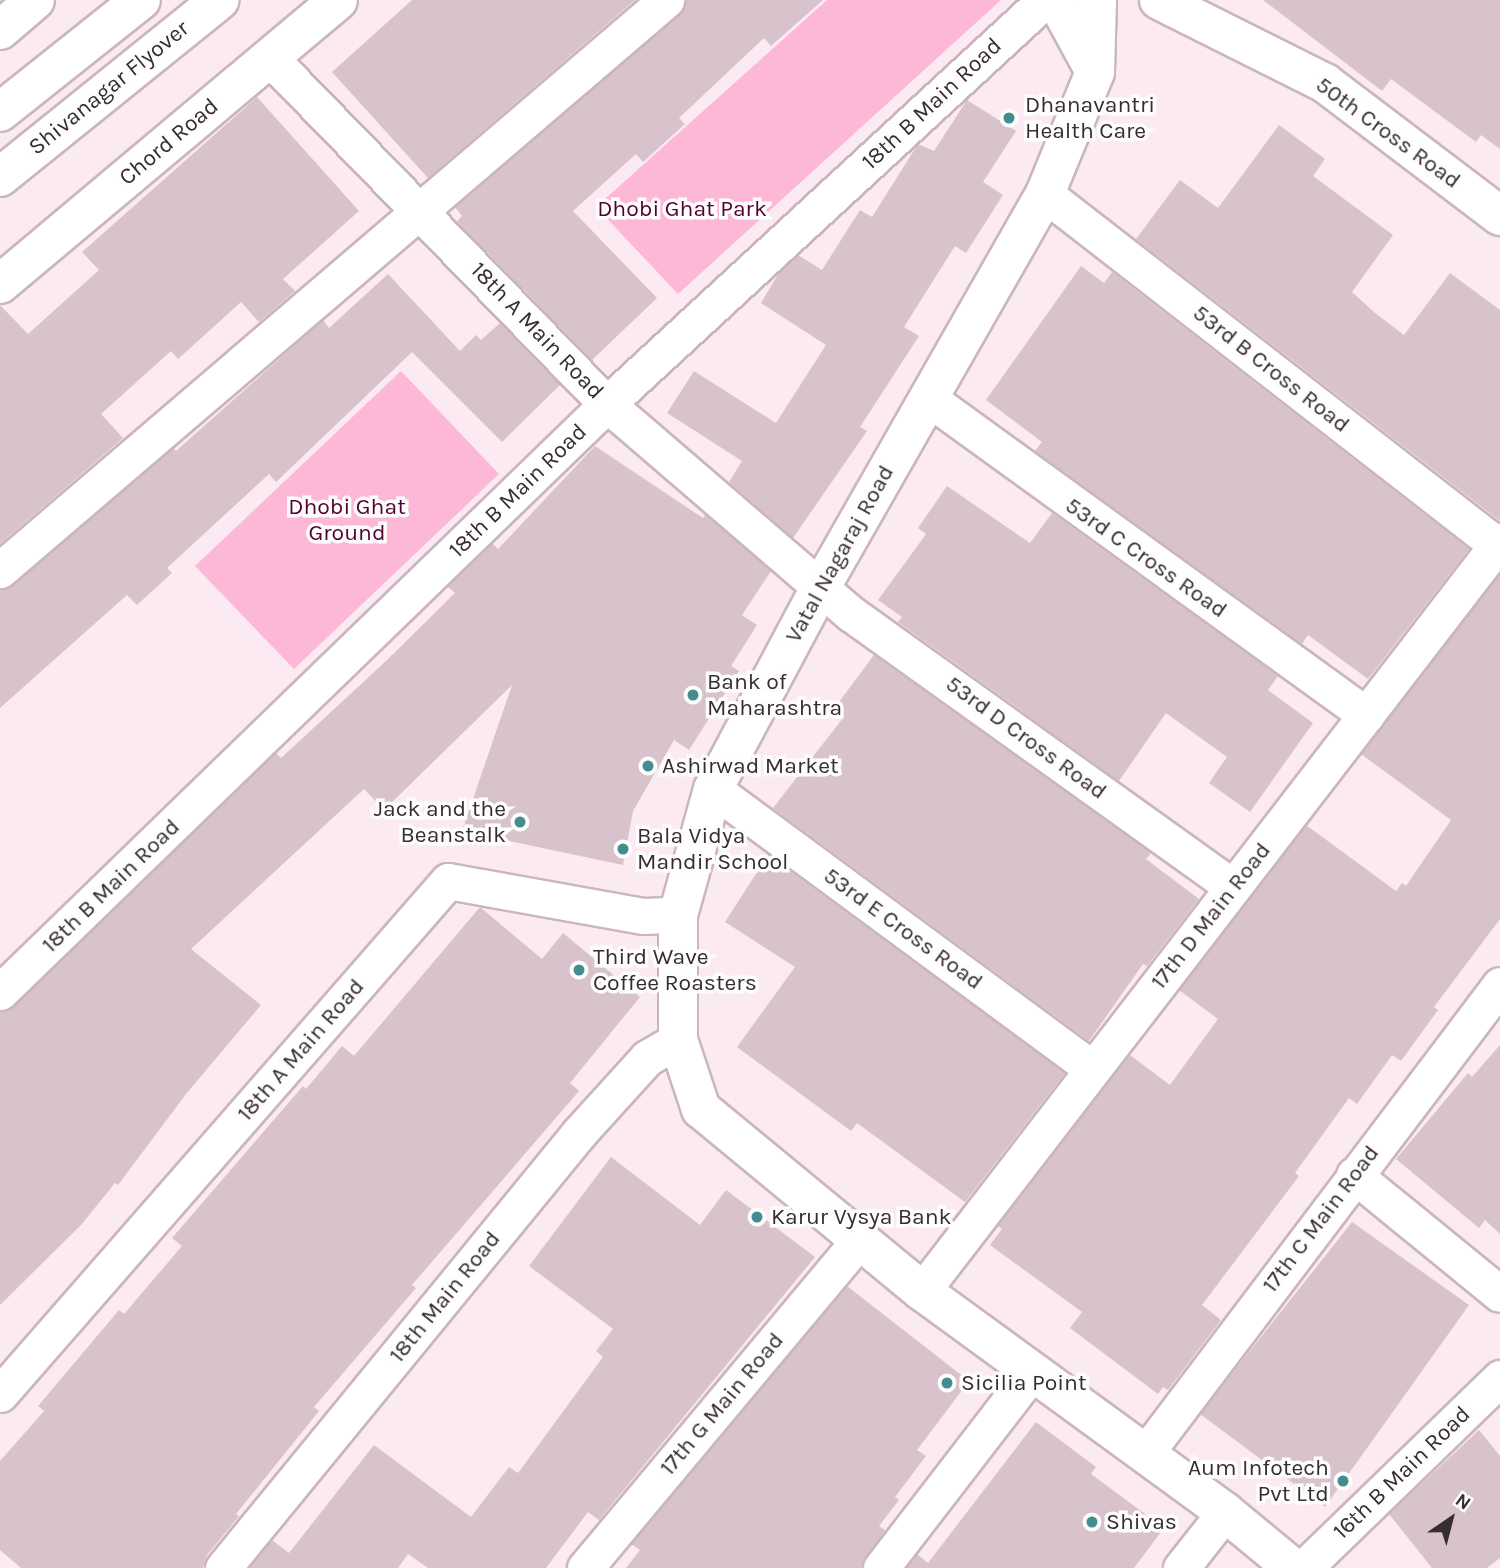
<!DOCTYPE html>
<html>
<head>
<meta charset="utf-8">
<style>
  body { margin:0 }
  #map { position:relative; width:1500px; height:1568px; overflow:hidden; background:#fceaf2; font-family:Karla,sans-serif }
  div>[style] { position:absolute }
  [style*='--x'] { left:calc(var(--x)*1px); top:calc(var(--y)*1px); width:calc(var(--w)*1px); rotate:calc(var(--a)*1deg) }
  .green>* { inset:0; background:#fdb7d7 }
  .building>* { inset:0; background:#d8c2cb }
  .roads { filter:drop-shadow(2px 0 #cbb6bf) drop-shadow(-2px 0 #cbb6bf) drop-shadow(0 2px #cbb6bf) drop-shadow(0 -2px #cbb6bf) }
  .street>* { height:35px; margin:-17.5px; padding:0 17.5px; transform-origin:17.5px; border-radius:17.5px; background:#fff }
  .secondary>* { height:38px; margin:-19px; padding:0 19px; transform-origin:19px; border-radius:19px; background:#fff }
  .primary>* { height:38px; margin:-19px; padding:0 19px; transform-origin:19px; border-radius:19px; background:#fff }
  .dots>* { width:19px; height:19px; translate:-50% -50%; box-sizing:border-box; border:4px solid #fdfdfd; border-radius:50% }
  span { translate:-50% -50%; white-space:nowrap; text-align:center; line-height:1.15; -webkit-text-stroke:7px #fdfdfd; paint-order:stroke }
  .street-label { font-size:23px; color:#362d31 }
  .poi-label { font-size:23px; color:#362d31 }
  .left { translate:0 -50%; text-align:left }
  .right { translate:-100% -50%; text-align:right }
  .park-label { font-size:23px; color:#540034 }
  .north { position:absolute; left:1416px; top:1484px; width:70px; height:70px; -webkit-text-stroke:5px #fdfdfd; paint-order:stroke; rotate:35deg; font-size:19px; font-weight:700; line-height:28px; text-align:center; color:#362d31 }
  .north::after { content:''; display:block; margin:auto; width:24px; height:32px; background:#362d31; clip-path:polygon(50% 0,100% 100%,50% 72%,0 100%) }
</style>
</head>
<body>
<div id="map">
  <div class="green">
    <i style="clip-path:polygon(827px 0,1001px 0,678px 294px,596px 207px)"></i>
    <i style="clip-path:polygon(401px 371px,499px 474px,294px 669px,195px 566px)"></i>
  </div>
  <div class="building">
    <i style="clip-path:polygon(412px 0,635px 0,428px 178px,332px 72px)"></i>
    <i style="clip-path:polygon(686px 0,823px 0,771px 46px,764px 38px,679px 118px,685px 124px,643px 162px,636px 154px,573px 211px,657px 298px,592px 360px,457px 221px,462px 216px,455px 207px,679px 15px)"></i>
    <i style="clip-path:polygon(1263px 0,1500px 0,1500px 149px,1481px 135px,1476px 142px,1391px 79px,1382px 91px)"></i>
    <i style="clip-path:polygon(257px 97px,359px 211px,283px 279px,295px 291px,259px 322px,241px 302px,178px 359px,171px 351px,101px 414px,123px 438px,0 544px,0 305px,28px 334px,99px 270px,82px 252px)"></i>
    <i style="clip-path:polygon(967px 100px,1016px 131px,983px 182px,1003px 195px,966px 253px,955px 246px,904px 327px,919px 336px,860px 427px,867px 431px,793px 538px,729px 482px,742px 461px,667px 413px,694px 371px,776px 423px,826px 345px,761px 303px,780px 271px,798px 255px,822px 270px,860px 210px,872px 217px,918px 144px,934px 151px)"></i>
    <i style="clip-path:polygon(1279px 125px,1325px 159px,1313px 176px,1393px 235px,1352px 292px,1375px 313px,1404px 335px,1450px 273px,1500px 310px,1500px 521px,1136px 239px,1180px 180px,1218px 208px)"></i>
    <i style="clip-path:polygon(1081px 266px,1104px 283px,1112px 272px,1469px 549px,1368px 679px,1308px 635px,1302px 644px,1035px 451px,1042px 442px,986px 400px)"></i>
    <i style="clip-path:polygon(388px 274px,460px 351px,476px 335px,481px 340px,500px 323px,560px 385px,502px 442px,412px 352px,276px 482px,269px 474px,167px 568px,172px 573px,137px 605px,127px 595px,0 708px,0 590px,13px 585px,173px 448px,176px 451px,323px 320px,329px 328px)"></i>
    <i style="clip-path:polygon(595px 446px,703px 518px,705px 515px,771px 571px,742px 615px,757px 625px,731px 666px,739px 671px,689px 750px,674px 740px,633px 811px,623px 865px,462px 831px,512px 685px,384px 810px,364px 789px,191px 949px,261px 1005px,186px 1094px,118px 1185px,115px 1183px,81px 1225px,0 1305px,0 1012px,14px 1006px,276px 753px,281px 758px,385px 662px,455px 593px,448px 587px,492px 543px,498px 549px)"></i>
    <i style="clip-path:polygon(947px 486px,1030px 543px,1052px 513px,1278px 676px,1268px 690px,1313px 723px,1250px 812px,1209px 783px,1227px 757px,1166px 713px,1119px 781px,898px 622px,902px 617px,878px 600px,926px 534px,918px 528px)"></i>
    <i style="clip-path:polygon(1500px 574px,1500px 919px,1434px 1007px,1438px 1010px,1401px 1061px,1392px 1055px,1357px 1104px,1349px 1098px,1295px 1173px,1299px 1176px,1202px 1305px,1221px 1320px,1168px 1390px,1163px 1387px,1158px 1394px,1070px 1328px,1082px 1312px,990px 1245px,1002px 1229px,998px 1226px,1130px 1055px,1170px 1085px,1218px 1019px,1179px 990px,1306px 825px,1396px 891px,1402px 883px,1406px 886px,1451px 820px,1361px 754px)"></i>
    <i style="clip-path:polygon(874px 655px,1151px 853px,1146px 859px,1199px 899px,1147px 966px,1143px 964px,1089px 1041px,773px 808px,843px 718px,833px 710px)"></i>
    <i style="clip-path:polygon(768px 855px,1065px 1073px,965px 1202px,857px 1123px,851px 1131px,737px 1047px,795px 967px,725px 922px)"></i>
    <i style="clip-path:polygon(480px 907px,542px 959px,563px 933px,640px 997px,570px 1083px,579px 1091px,412px 1285px,416px 1288px,314px 1407px,319px 1411px,236px 1514px,239px 1516px,207px 1555px,203px 1568px,21px 1568px,0 1550px,0 1461px,44px 1411px,38px 1406px,119px 1310px,124px 1314px,182px 1246px,172px 1238px,303px 1086px,306px 1089px,342px 1046px,354px 1056px)"></i>
    <i style="clip-path:polygon(1500px 1045px,1500px 1234px,1485px 1220px,1479px 1228px,1396px 1159px,1468px 1073px,1472px 1077px)"></i>
    <i style="clip-path:polygon(611px 1157px,700px 1225px,726px 1190px,815px 1257px,599px 1520px,588px 1512px,546px 1568px,428px 1568px,408px 1554px,398px 1568px,249px 1568px,272px 1540px,289px 1553px,374px 1445px,471px 1517px,509px 1467px,518px 1473px,603px 1357px,596px 1351px,613px 1329px,529px 1266px)"></i>
    <i style="clip-path:polygon(1352px 1222px,1469px 1305px,1325px 1507px,1200px 1414px)"></i>
    <i style="clip-path:polygon(847px 1286px,969px 1381px,917px 1450px,926px 1456px,895px 1497px,899px 1500px,879px 1526px,885px 1530px,861px 1568px,626px 1568px,640px 1550px,631px 1544px)"></i>
    <i style="clip-path:polygon(1036px 1422px,1096px 1467px,1091px 1474px,1164px 1528px,1134px 1568px,906px 1568px,917px 1554px,928px 1563px)"></i>
    <i style="clip-path:polygon(1479px 1430px,1500px 1456px,1500px 1558px,1487px 1568px,1432px 1568px,1389px 1514px)"></i>
  </div>
  <div class="roads">
    <div class="street">
      <i style="--x:270;--y:58;--w:483;--a:45.8"></i>
      <i style="--x:607;--y:404;--w:321;--a:40.7"></i>
      <i style="--x:850;--y:613;--w:471;--a:35.6"></i>
      <i style="--x:1045;--y:194;--w:572;--a:37.83"></i>
      <i style="--x:928;--y:398;--w:541;--a:35.89"></i>
      <i style="--x:0;--y:570;--w:877;--a:-40.56"></i>
      <i style="--x:713;--y:789;--w:472;--a:36.4"></i>
      <i style="--x:0;--y:992;--w:845;--a:-44.09"></i>
      <i style="--x:607;--y:404;--w:596;--a:-42.69"></i>
      <i style="--x:1354;--y:1175;--w:188;--a:39.2"></i>
      <i style="--x:922;--y:1291;--w:947;--a:-52.38"></i>
      <i style="--x:0;--y:1394;--w:681;--a:-48.87"></i>
      <i style="--x:448;--y:881;--w:198;--a:10.2"></i>
      <i style="--x:643;--y:916;--w:35;--a:-2"></i>
      <i style="--x:1145;--y:1454;--w:588;--a:-52.88"></i>
      <i style="--x:223;--y:1568;--w:562;--a:-50.7"></i>
      <i style="--x:579;--y:1133;--w:101;--a:-47.8"></i>
      <i style="--x:647;--y:1058;--w:36;--a:-30"></i>
      <i style="--x:585;--y:1568;--w:427;--a:-50.1"></i>
      <i style="--x:881;--y:1568;--w:246;--a:-52.4"></i>
      <i style="--x:1181;--y:1568;--w:71;--a:-51.8"></i>
      <i style="--x:1304;--y:1568;--w:273;--a:-44.1"></i>
    </div>
    <div class="secondary">
      <i style="--x:1056;--y:0;--w:80;--a:61.5"></i>
      <i style="--x:1097;--y:0;--w:72;--a:91.6"></i>
      <i style="--x:1095;--y:72;--w:132;--a:112.3"></i>
      <i style="--x:1045;--y:194;--w:454;--a:119.7"></i>
      <i style="--x:820;--y:588;--w:228;--a:118"></i>
      <i style="--x:713;--y:789;--w:131;--a:105.5"></i>
      <i style="--x:678;--y:915;--w:125;--a:90"></i>
      <i style="--x:678;--y:1040;--w:73;--a:71.6"></i>
      <i style="--x:701;--y:1109;--w:286;--a:39.5"></i>
      <i style="--x:922;--y:1291;--w:375;--a:36.1"></i>
      <i style="--x:1225;--y:1512;--w:88;--a:39.5"></i>
      <i style="--x:1159;--y:0;--w:186;--a:26.6"></i>
      <i style="--x:1325;--y:83;--w:220;--a:37.2"></i>
      <i style="--x:0;--y:30;--w:46;--a:-40.6"></i>
      <i style="--x:0;--y:284;--w:441;--a:-40"></i>
    </div>
    <div class="primary">
      <i style="--x:0;--y:112;--w:180;--a:-38.5"></i>
      <i style="--x:0;--y:177;--w:282;--a:-38.9"></i>
    </div>
  </div>
  <div class="dots">
    <i style="left:1009px;top:118px;background:#448c90"></i>
    <i style="left:693px;top:695px;background:#448c90"></i>
    <i style="left:648px;top:766px;background:#448c90"></i>
    <i style="left:520px;top:822px;background:#448c90"></i>
    <i style="left:623px;top:849px;background:#448c90"></i>
    <i style="left:579px;top:970px;background:#448c90"></i>
    <i style="left:757px;top:1217px;background:#448c90"></i>
    <i style="left:947px;top:1383px;background:#448c90"></i>
    <i style="left:1343px;top:1481px;background:#448c90"></i>
    <i style="left:1092px;top:1522px;background:#448c90"></i>
  </div>
  <div class="street-label">
    <span style="left:109px;top:88px;rotate:-39deg">Shivanagar Flyover</span>
    <span style="left:932px;top:104px;rotate:-43deg">18th B Main Road</span>
    <span style="left:1388px;top:133px;rotate:36deg">50th Cross Road</span>
    <span style="left:169px;top:142px;rotate:-40deg">Chord Road</span>
    <span style="left:537px;top:331px;rotate:46deg">18th A Main Road</span>
    <span style="left:1271px;top:369px;rotate:38deg">53rd B Cross Road</span>
    <span style="left:518px;top:491px;rotate:-44deg">18th B Main Road</span>
    <span style="left:840px;top:554px;rotate:-61deg">Vatal Nagaraj Road</span>
    <span style="left:1146px;top:558px;rotate:35deg">53rd C Cross Road</span>
    <span style="left:1026px;top:738px;rotate:36deg">53rd D Cross Road</span>
    <span style="left:111px;top:886px;rotate:-44deg">18th B Main Road</span>
    <span style="left:1211px;top:916px;rotate:-52deg">17th D Main Road</span>
    <span style="left:903px;top:929px;rotate:36deg">53rd E Cross Road</span>
    <span style="left:301px;top:1050px;rotate:-49deg">18th A Main Road</span>
    <span style="left:1321px;top:1219px;rotate:-53deg">17th C Main Road</span>
    <span style="left:445px;top:1297px;rotate:-51deg">18th Main Road</span>
    <span style="left:722px;top:1404px;rotate:-50deg">17th G Main Road</span>
    <span style="left:1402px;top:1473px;rotate:-44deg">16th B Main Road</span>
  </div>
  <div class="poi-label">
    <span class="left" style="left:1025px;top:118px">Dhanavantri<br>Health Care</span>
    <span class="left" style="left:707px;top:695px">Bank of<br>Maharashtra</span>
    <span class="left" style="left:662px;top:766px">Ashirwad Market</span>
    <span class="right" style="left:506px;top:822px">Jack and the<br>Beanstalk</span>
    <span class="left" style="left:637px;top:849px">Bala Vidya<br>Mandir School</span>
    <span class="left" style="left:593px;top:970px">Third Wave<br>Coffee Roasters</span>
    <span class="left" style="left:771px;top:1217px">Karur Vysya Bank</span>
    <span class="left" style="left:961px;top:1383px">Sicilia Point</span>
    <span class="right" style="left:1329px;top:1481px">Aum Infotech<br>Pvt Ltd</span>
    <span class="left" style="left:1106px;top:1522px">Shivas</span>
  </div>
  <div class="park-label">
    <span style="left:682px;top:209px">Dhobi Ghat Park</span>
    <span style="left:347px;top:520px">Dhobi Ghat<br>Ground</span>
  </div>
  <div class="north">N</div>
</div>
</body>
</html>
